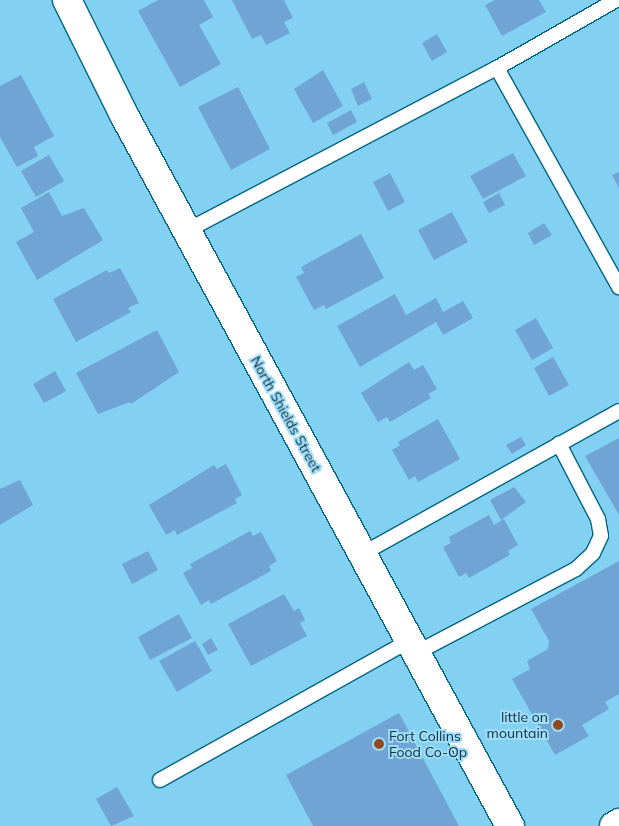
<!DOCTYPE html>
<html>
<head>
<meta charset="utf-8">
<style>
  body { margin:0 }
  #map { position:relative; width:619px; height:826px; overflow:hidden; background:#82d1f2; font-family:Mulish,sans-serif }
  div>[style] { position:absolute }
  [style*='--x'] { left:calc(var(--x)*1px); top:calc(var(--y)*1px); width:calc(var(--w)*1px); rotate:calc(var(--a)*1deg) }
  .building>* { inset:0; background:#70a4d4 }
  .roads { filter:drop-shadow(1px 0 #026582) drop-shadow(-1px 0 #026582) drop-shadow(0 1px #026582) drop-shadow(0 -1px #026582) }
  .lane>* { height:14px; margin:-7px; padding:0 7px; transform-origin:7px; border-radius:7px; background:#fff }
  .secondary>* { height:28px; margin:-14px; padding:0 14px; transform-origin:14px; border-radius:14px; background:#fff }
  .dots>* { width:14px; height:14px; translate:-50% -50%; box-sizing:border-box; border:2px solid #9fdcf7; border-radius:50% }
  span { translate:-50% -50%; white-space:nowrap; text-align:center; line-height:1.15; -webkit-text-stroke:4px #9fdcf7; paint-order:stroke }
  .street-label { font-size:14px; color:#0e303d }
  .poi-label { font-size:14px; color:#0e303d }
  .right { translate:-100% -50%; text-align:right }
  .left { translate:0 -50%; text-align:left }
</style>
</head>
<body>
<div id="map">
  <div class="building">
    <i style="clip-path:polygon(158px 0,204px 0,213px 17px,199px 25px,221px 64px,180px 87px,138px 11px)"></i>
    <i style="clip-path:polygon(232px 0,284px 0,293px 18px,284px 22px,290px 33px,266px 45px,261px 35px,252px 39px)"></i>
    <i style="clip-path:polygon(495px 0,539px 0,546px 12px,502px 36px,485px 5px)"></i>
    <i style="clip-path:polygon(437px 34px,447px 52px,432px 61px,422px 43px)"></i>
    <i style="clip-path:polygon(323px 70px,343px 106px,313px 123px,294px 89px)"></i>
    <i style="clip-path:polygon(21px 75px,54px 136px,34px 147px,38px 156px,17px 167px,0 137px,0 86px)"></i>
    <i style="clip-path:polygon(364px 82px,372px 99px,358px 106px,351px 89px)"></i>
    <i style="clip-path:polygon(238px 87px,270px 149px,231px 170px,198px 107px)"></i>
    <i style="clip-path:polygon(351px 110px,357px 122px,333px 135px,327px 123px)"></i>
    <i style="clip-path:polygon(513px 153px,526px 176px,483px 199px,470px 176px)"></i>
    <i style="clip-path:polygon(49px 155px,64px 181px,36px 197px,21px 171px)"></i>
    <i style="clip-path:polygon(619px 172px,619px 188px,612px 175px)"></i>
    <i style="clip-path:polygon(390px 173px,405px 202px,388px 211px,373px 182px)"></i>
    <i style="clip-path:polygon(49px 192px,62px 216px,84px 208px,103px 240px,37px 280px,16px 242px,34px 232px,21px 208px)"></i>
    <i style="clip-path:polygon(499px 193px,505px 205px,489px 213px,483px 202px)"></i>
    <i style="clip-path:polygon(452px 212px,468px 242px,434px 260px,418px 230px)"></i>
    <i style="clip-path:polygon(544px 223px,552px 235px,534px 245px,528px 233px)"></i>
    <i style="clip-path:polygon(361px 234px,384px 278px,326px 309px,324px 305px,314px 310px,296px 277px,304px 273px,301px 267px)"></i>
    <i style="clip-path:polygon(120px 268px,139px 303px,128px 308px,131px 312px,76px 342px,53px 299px,107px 270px,109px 273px)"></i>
    <i style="clip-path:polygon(395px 294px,406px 315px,436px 298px,443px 312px,463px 301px,473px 318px,443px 335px,436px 322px,360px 367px,337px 326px)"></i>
    <i style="clip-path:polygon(536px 318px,553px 348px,532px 360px,515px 330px)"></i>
    <i style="clip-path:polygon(157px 330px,179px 372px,131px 404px,130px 402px,98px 414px,76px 373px)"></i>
    <i style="clip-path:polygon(553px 357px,569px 385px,549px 396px,534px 368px)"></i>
    <i style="clip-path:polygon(409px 362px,414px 370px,423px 365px,437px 389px,428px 394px,431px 398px,390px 422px,387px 417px,378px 422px,361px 393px)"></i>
    <i style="clip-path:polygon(55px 371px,66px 391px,44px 403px,33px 384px)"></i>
    <i style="clip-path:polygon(438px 419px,460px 459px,418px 482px,415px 476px,409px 480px,392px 450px,400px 445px,398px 442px)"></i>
    <i style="clip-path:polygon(521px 437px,526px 445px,512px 454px,506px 445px)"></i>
    <i style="clip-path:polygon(619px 438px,619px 515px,585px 456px)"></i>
    <i style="clip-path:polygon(226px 464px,242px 495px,235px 499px,237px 503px,177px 535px,175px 530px,166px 535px,149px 505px,214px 465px,217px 469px)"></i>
    <i style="clip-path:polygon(20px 480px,33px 505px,0 525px,0 489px)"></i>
    <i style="clip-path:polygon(514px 487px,526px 502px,501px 520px,490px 500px)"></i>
    <i style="clip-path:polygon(489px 515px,494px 525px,504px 519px,518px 545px,508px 551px,510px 555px,469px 578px,466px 573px,459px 577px,443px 547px,451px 543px,449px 537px)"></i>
    <i style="clip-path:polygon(250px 531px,253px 536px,261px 532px,277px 561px,269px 566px,271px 571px,211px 604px,209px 600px,201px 605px,183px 573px,192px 568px,190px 564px)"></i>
    <i style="clip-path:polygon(148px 551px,158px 570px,132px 584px,122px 564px)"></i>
    <i style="clip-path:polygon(619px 561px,619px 694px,605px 702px,609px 709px,582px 725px,589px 736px,555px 755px,512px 679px,530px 669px,527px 661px,548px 649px,549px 641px,531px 609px)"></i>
    <i style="clip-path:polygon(284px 594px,294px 611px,299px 608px,305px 620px,300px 623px,307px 636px,251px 666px,228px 624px)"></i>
    <i style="clip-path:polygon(179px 614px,192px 638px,150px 660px,138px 637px)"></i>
    <i style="clip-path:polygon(211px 638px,218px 650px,208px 655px,202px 644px)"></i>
    <i style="clip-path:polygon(195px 641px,212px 671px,177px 692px,159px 661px)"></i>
    <i style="clip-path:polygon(399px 713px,459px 826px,313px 826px,286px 775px)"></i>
    <i style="clip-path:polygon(117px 787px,134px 816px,111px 826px,96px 799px)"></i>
  </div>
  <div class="roads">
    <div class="lane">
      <i style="--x:497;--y:68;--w:251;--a:60.9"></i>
      <i style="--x:186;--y:231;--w:351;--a:-27.7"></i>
      <i style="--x:497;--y:68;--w:137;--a:-29.7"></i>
      <i style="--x:362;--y:554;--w:294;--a:-29.1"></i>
      <i style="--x:416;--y:653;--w:181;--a:-27.7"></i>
      <i style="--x:576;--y:569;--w:23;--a:-43"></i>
      <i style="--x:593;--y:553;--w:19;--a:-65"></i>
      <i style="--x:601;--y:536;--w:17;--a:-100"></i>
      <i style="--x:598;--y:519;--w:85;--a:-117.5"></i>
      <i style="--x:160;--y:780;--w:285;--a:-29.2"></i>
    </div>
    <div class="secondary">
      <i style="--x:67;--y:0;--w:128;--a:63.6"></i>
      <i style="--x:124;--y:115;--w:809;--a:61.5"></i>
      <i style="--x:614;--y:826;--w:6;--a:-31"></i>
    </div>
  </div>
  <div class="dots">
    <i style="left:558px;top:725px;background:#904a23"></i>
    <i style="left:379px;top:744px;background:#904a23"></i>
  </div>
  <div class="street-label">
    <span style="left:286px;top:414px;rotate:61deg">North Shields Street</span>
  </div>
  <div class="poi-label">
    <span class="right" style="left:548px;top:725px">little on<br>mountain</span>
    <span class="left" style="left:389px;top:744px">Fort Collins<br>Food Co-Op</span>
  </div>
</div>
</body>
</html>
